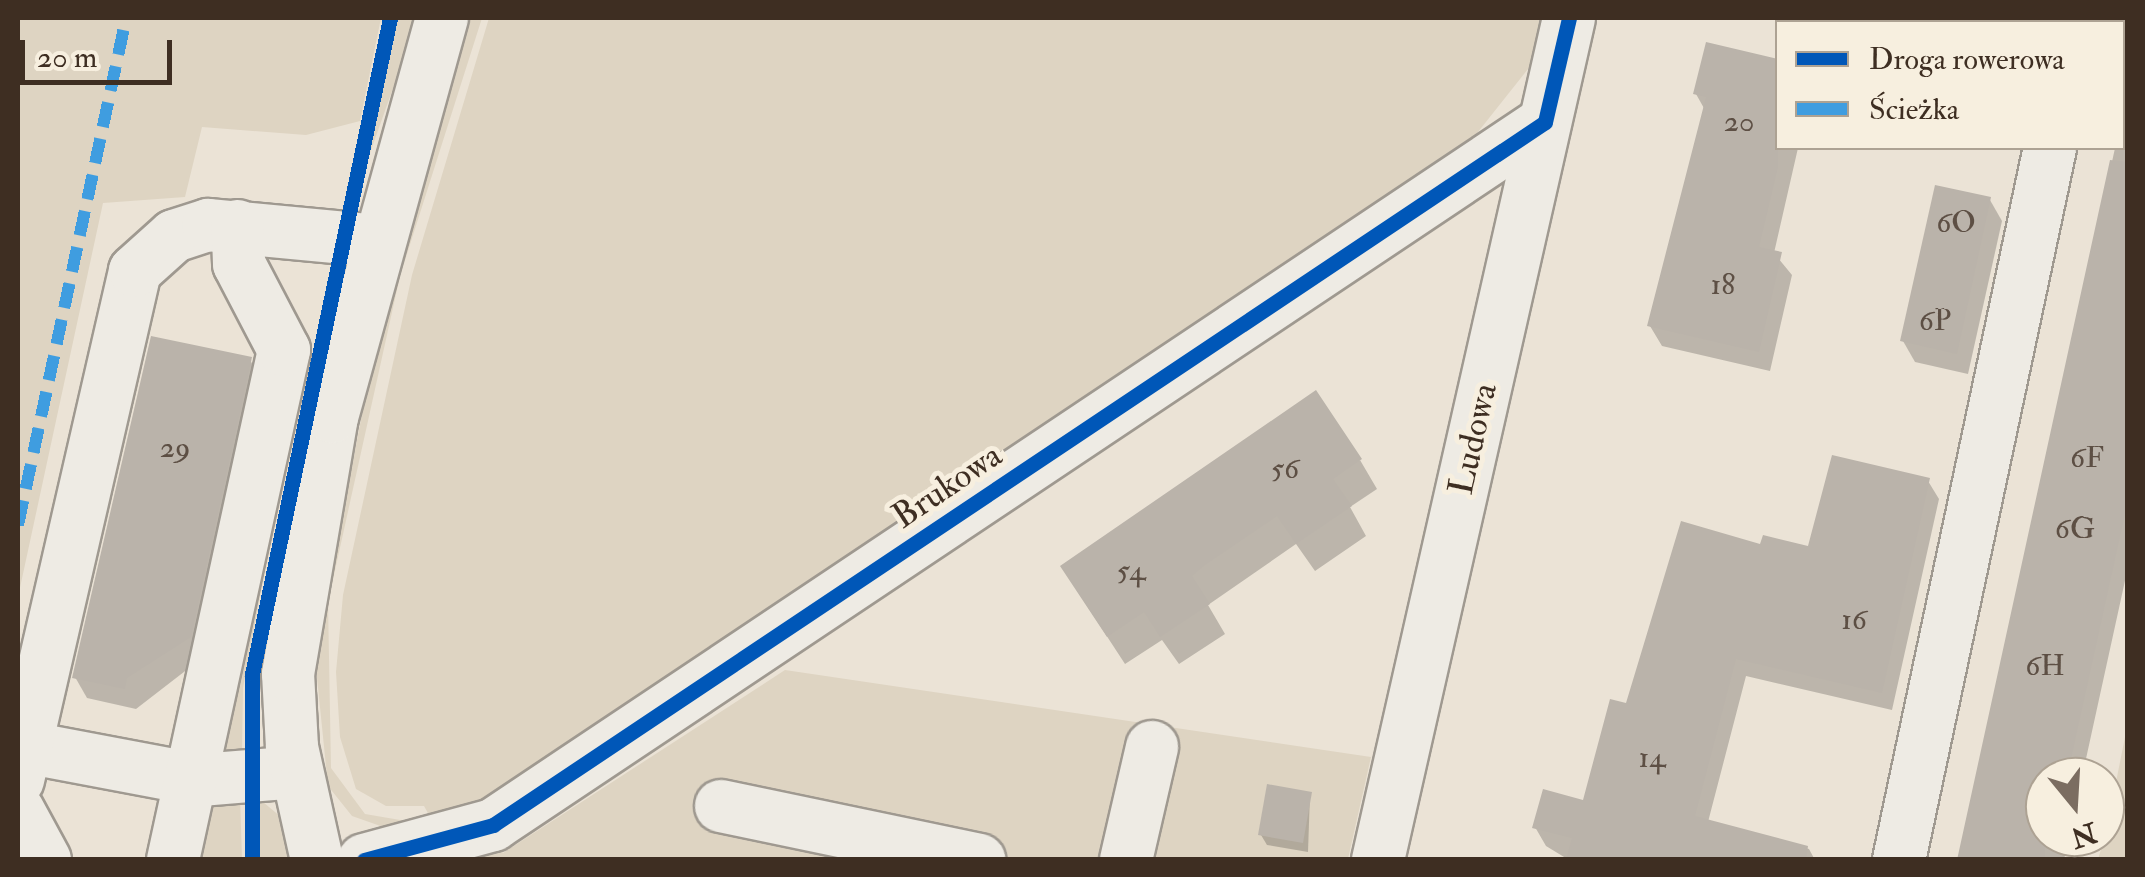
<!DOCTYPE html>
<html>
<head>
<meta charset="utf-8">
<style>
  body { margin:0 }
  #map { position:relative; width:2145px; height:877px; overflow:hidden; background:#ebe3d6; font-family:"IM FELL Double Pica",serif }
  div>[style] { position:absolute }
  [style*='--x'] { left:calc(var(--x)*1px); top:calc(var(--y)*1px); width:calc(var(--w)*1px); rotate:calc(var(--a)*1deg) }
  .green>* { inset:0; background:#ded4c2 }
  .shadow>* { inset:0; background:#0003 }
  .building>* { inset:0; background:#bab3aa }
  .roads { filter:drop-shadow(2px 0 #9f9990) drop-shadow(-2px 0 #9f9990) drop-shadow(0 2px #9f9990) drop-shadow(0 -2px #9f9990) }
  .minor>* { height:52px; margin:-26px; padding:0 26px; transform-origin:26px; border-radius:26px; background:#eeebe4 }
  .quiet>* { height:12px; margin-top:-6px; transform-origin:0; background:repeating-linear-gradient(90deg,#3f9de0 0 25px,transparent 0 37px) }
  .cycleway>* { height:15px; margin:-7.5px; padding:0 7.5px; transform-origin:7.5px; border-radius:7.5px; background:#0057b8 }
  span { translate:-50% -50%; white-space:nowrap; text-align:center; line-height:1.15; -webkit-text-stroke:10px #f7efdf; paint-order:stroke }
  .number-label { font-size:30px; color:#5d4f44 }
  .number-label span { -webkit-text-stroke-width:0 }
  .street-label { font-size:35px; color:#3e2e22 }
  .frame { position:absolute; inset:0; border:20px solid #3e2e22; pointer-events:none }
  .legend { position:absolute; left:1775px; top:20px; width:350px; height:130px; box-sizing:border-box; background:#f7efdf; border:2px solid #ada293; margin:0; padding:12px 18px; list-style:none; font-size:30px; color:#3e2e22 }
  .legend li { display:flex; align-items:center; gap:20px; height:50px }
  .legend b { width:50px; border:2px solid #ada293 }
  .north { position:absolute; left:2025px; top:757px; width:100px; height:100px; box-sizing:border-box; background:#f7efdf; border:2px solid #ada293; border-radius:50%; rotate:162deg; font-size:28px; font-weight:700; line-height:40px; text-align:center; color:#3e2e22 }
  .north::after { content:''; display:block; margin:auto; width:35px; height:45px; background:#7b6d61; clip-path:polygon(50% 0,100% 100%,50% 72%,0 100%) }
  .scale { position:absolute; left:20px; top:40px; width:152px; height:45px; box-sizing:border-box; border:5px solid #3e2e22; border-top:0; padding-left:12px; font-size:30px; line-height:35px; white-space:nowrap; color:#3e2e22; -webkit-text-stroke:8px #f7efdf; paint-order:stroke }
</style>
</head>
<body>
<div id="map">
  <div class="green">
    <i style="clip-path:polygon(18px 18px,381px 18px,360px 121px,306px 135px,202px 127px,185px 197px,103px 203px,18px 597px)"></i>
    <i style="clip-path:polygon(396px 18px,418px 18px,365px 167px)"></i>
    <i style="clip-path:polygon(464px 18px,482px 18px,400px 276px,328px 602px,331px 768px,365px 814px,406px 821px,389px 829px,352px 816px,328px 786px,315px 658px,379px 326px)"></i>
    <i style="clip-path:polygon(489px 18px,1548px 18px,1540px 54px,1474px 137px,468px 817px,434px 824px,424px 806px,386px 806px,356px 789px,340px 737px,336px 672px,343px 595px,412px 275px)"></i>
    <i style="clip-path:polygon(289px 440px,243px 688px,242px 754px,219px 757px)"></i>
    <i style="clip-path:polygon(785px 670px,1371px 757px,1348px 859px,467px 860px,499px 845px,503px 853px)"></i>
    <i style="clip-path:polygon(2127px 727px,2127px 859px,2098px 859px,2105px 837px)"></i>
    <i style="clip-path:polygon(210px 797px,240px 797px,242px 859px,197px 860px)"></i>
    <i style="clip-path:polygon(257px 797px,281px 817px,289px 859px,258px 859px)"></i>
  </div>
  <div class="shadow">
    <i style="clip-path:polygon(2001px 18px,2064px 18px,2000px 22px)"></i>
    <i style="clip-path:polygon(1778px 62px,1778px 148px,1798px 148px,1774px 253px,1792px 275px,1770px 371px,1662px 346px,1650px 326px,1705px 110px,1696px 94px)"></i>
    <i style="clip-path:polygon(2128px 92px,2128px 567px,2082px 777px,2045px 777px,2045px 837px,2069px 837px,2064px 860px,1960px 860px,2115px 148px,2122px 148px)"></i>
    <i style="clip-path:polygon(1990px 200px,2002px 221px,1968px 374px,1915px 362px,1903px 341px)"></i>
    <i style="clip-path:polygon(250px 360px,262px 381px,202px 658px,136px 709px,87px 698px,75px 677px)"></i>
    <i style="clip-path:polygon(1360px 460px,1377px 489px,1350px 507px,1366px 536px,1315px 571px,1296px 544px,1208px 605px,1225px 634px,1179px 664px,1162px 640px,1125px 664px,1080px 595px)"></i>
    <i style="clip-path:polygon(1928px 481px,1939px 499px,1892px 710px,1746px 676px,1708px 822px,1809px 849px,1815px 860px,1569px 860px,1546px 846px,1535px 827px,1585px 803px,1627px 706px,1762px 547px,1810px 549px)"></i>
    <i style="clip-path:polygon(1310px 794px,1308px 852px,1267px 845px,1261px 835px)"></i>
  </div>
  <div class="building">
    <i style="clip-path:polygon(1706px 42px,1778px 59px,1778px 167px,1759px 247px,1782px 252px,1759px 352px,1647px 326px,1706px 97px,1693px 94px)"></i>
    <i style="clip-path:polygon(2110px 160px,2128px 162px,2128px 500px,2080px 718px,2067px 777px,2045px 777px,2045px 860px,1957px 860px)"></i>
    <i style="clip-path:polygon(1935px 185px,1991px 197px,1957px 354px,1900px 341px)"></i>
    <i style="clip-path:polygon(151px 336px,252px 357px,191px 637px,127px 678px,125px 689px,72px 678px)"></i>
    <i style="clip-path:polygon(1316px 390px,1362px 459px,1333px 479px,1352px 506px,1296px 544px,1277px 516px,1205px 565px,1192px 576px,1210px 604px,1160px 637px,1144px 612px,1107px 637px,1060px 566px)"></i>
    <i style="clip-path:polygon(1832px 455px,1930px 478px,1882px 693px,1736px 659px,1695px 816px,1808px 846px,1806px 860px,1566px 860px,1572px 838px,1532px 828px,1543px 789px,1583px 800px,1610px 699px,1626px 703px,1681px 521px,1760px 544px,1763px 535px,1808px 546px)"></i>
    <i style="clip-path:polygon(1267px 784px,1312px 792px,1303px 843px,1258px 835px)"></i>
  </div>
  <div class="roads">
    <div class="minor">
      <i style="--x:2077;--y:22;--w:4;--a:-76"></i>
      <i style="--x:25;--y:747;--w:178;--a:10.7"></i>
      <i style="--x:200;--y:780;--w:97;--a:-4.7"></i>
      <i style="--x:18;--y:780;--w:522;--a:-77.05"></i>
      <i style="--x:135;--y:271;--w:52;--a:-41.9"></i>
      <i style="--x:174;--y:236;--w:36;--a:-18"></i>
      <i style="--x:208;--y:225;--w:170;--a:5.4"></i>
      <i style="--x:721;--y:806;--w:264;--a:11.8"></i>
      <i style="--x:18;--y:810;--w:57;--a:61.6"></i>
      <i style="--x:173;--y:860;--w:522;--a:-77.72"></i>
      <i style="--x:284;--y:350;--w:97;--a:-117.6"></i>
      <i style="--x:239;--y:264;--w:38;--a:-92"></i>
      <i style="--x:317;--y:860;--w:116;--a:-102.5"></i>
      <i style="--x:292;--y:747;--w:73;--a:-93.1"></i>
      <i style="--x:288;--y:674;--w:261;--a:-80.3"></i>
      <i style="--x:332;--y:417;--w:414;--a:-74.6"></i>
      <i style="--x:364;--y:860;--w:134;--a:-15.2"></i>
      <i style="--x:493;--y:825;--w:1265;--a:-33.75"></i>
      <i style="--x:1126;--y:860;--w:116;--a:-77"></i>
      <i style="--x:1378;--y:860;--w:863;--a:-77.22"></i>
      <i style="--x:1899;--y:860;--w:728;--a:-78.03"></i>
    </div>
  </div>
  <div class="quiet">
    <i style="--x:18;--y:525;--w:518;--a:-77.97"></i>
  </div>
  <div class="cycleway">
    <i style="--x:252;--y:860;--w:186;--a:-90"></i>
    <i style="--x:252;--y:674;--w:670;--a:-78.12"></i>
    <i style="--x:364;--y:860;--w:134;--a:-15.2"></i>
    <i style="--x:493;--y:825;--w:1265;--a:-33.75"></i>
    <i style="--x:1545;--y:122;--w:107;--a:-77"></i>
  </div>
  <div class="number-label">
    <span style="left:1739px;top:122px">20</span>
    <span style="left:1956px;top:223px">6O</span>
    <span style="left:1723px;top:285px">18</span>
    <span style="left:1935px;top:321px">6P</span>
    <span style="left:175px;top:448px">29</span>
    <span style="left:2087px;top:458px">6F</span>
    <span style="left:1285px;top:469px">56</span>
    <span style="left:2075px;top:529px">6G</span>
    <span style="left:1131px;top:571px">54</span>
    <span style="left:1854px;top:620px">16</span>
    <span style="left:2045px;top:666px">6H</span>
    <span style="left:1652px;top:758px">14</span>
  </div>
  <div class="street-label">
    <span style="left:1473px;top:439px;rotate:-77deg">Ludowa</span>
    <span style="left:947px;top:486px;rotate:-34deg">Brukowa</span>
  </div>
  <div class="frame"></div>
  <ul class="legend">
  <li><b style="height:12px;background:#0057b8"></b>Droga rowerowa</li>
  <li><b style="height:12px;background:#3f9de0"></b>Ścieżka</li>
  </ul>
  <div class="north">N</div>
  <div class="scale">20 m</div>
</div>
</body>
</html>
